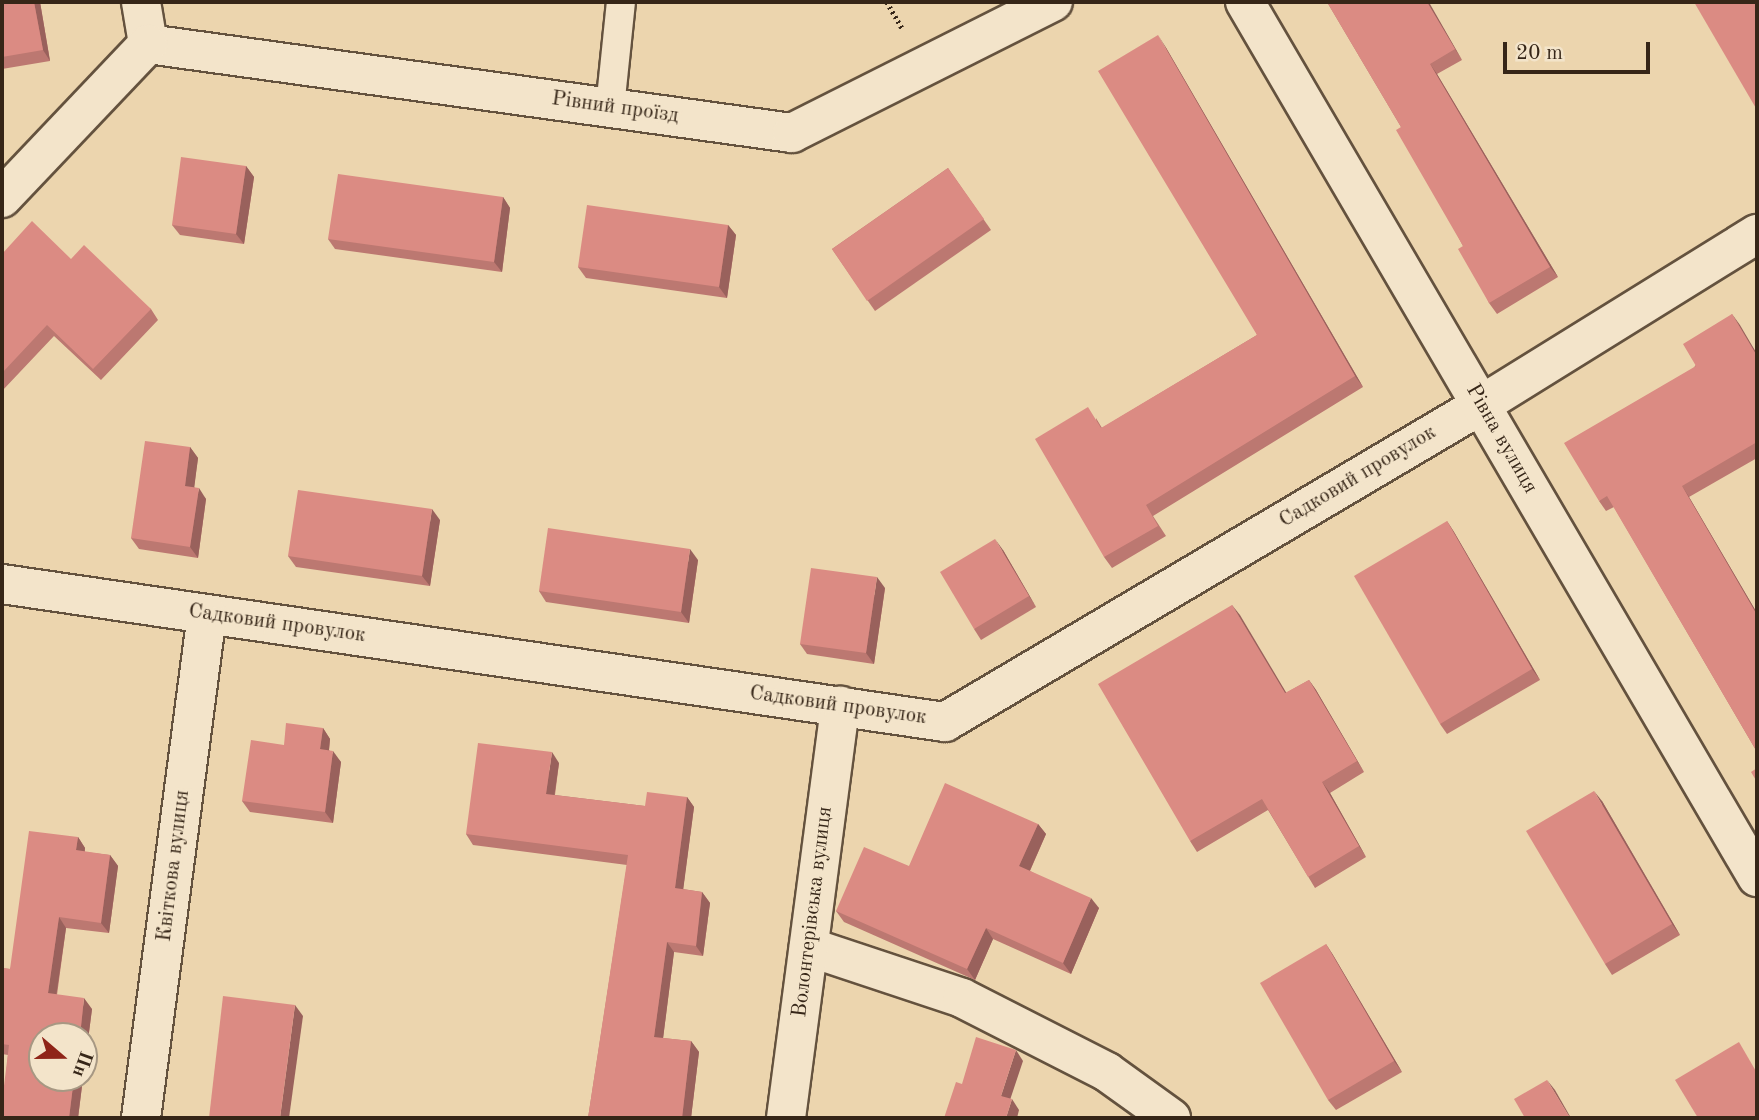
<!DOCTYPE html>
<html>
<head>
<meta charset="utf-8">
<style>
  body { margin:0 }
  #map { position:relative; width:1759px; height:1120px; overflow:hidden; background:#ecd5ae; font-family:"Old Standard TT",serif }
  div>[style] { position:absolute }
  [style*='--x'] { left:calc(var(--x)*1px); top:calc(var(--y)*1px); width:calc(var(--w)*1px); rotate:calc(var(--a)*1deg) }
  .path>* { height:4.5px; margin-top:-2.25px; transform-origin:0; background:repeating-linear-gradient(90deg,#362618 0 2px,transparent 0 5.5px) }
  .roads { filter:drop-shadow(2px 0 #64523e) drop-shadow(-2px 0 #64523e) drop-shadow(0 2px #64523e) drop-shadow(0 -2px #64523e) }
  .lane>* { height:28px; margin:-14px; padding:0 14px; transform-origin:14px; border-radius:14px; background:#f3e4ca }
  .street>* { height:38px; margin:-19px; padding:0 19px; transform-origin:19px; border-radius:19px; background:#f3e4ca }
  .secondary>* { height:38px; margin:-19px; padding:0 19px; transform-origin:19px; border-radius:19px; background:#f3e4ca }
  .wall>* { inset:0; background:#bc7871 }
  .shaded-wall>* { inset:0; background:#99615c }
  .building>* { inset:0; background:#db8b83 }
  span { translate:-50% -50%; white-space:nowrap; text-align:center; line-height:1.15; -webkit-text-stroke:6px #f3e4ca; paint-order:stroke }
  .street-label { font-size:21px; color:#362618 }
  .frame { position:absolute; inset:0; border:4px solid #362618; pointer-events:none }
  .north { position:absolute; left:28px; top:1022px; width:70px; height:70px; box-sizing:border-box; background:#f3e4ca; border:2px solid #a79883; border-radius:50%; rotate:110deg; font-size:19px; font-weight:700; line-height:28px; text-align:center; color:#362618 }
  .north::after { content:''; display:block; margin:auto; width:24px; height:32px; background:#8f2418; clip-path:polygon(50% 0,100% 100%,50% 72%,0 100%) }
  .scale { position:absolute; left:1503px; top:42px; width:147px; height:32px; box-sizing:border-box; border:4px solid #362618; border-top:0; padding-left:9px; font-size:21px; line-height:24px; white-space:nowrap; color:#362618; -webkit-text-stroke:5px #f3e4ca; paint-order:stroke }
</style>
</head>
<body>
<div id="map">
  <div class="path">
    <i style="--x:887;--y:2;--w:30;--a:60"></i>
  </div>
  <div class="roads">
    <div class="lane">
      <i style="--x:610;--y:108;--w:107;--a:-84.1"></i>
    </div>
    <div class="street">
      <i style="--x:141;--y:2;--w:43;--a:80.5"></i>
      <i style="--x:148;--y:44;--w:650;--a:7.87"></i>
      <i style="--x:792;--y:133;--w:292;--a:-26.7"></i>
      <i style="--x:2;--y:198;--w:212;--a:-46.5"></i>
      <i style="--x:2;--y:584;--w:953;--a:8.33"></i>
      <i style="--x:945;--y:722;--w:623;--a:-30.6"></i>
      <i style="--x:1481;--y:405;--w:325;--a:-31.8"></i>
      <i style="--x:809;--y:947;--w:161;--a:18.4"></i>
      <i style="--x:962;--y:998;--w:163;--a:27"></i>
      <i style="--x:1107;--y:1072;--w:79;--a:35.7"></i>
      <i style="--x:141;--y:1118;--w:508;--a:-82.54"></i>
      <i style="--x:786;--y:1118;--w:416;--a:-82.5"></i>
    </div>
    <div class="secondary">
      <i style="--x:1245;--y:2;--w:1014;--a:59.67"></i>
    </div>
  </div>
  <div class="wall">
    <i style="clip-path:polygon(2px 2px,40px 2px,50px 61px,2px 69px)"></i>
    <i style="clip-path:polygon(1327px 2px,1428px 2px,1462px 60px,1437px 74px,1558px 277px,1497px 314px,1489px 303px,1463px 246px,1401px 127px)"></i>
    <i style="clip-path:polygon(1165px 46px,1363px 387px,1153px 516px,1166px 536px,1112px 568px,1104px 557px,1096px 418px,1102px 428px,1257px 335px)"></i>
    <i style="clip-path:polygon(246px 166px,254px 177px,244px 244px,180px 235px,172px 225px)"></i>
    <i style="clip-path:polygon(948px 168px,991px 230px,875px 311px,832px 249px)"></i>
    <i style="clip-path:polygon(503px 197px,510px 208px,502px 272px,335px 249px,328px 239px)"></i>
    <i style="clip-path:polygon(728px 225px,736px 235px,727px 298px,586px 278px,578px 267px)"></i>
    <i style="clip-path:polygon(2px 254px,71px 259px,151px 309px,158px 320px,101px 380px,54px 336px,2px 391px)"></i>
    <i style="clip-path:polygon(1732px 314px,1757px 354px,1757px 458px,1689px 497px,1757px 613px,1757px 752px,1614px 507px,1606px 511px,1599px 501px)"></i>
    <i style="clip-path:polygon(190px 447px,198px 458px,194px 487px,206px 499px,198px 558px,139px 549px,131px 538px)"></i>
    <i style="clip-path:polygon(440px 520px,430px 586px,296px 567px,288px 556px)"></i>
    <i style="clip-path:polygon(1447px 521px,1454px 532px,1540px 680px,1447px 734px,1440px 724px)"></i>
    <i style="clip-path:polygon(1003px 550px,1036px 607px,981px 640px,974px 629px)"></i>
    <i style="clip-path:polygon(698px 560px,689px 623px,546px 602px,539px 591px)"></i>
    <i style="clip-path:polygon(885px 588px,874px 664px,807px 654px,800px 644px)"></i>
    <i style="clip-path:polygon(1232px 605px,1286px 693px,1309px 680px,1316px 690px,1364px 772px,1330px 793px,1366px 857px,1315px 888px,1268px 810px,1197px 852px,1190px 841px)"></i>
    <i style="clip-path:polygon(323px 728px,330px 739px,329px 750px,341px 762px,333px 823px,250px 812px,242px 801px,284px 745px)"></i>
    <i style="clip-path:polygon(559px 763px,555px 795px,645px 806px,687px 797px,694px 807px,683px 889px,702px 892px,710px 903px,703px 956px,674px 952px,663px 1038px,691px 1041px,699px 1052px,691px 1118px,588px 1118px,627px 865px,473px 845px,466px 834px)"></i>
    <i style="clip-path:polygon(1602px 801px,1680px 935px,1612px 975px,1605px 964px)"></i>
    <i style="clip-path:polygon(1038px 824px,1046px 834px,1030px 871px,1099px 908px,1071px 974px,993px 939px,975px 980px,844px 922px,836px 911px,909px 866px)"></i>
    <i style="clip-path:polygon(78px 837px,85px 848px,85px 852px,110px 855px,118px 866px,109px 933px,66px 928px,57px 995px,92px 1009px,84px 1071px,84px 1036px,42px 1078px,83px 1078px,78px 1118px,2px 1118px,8px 1055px,2px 1054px,2px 968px,10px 969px)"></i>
    <i style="clip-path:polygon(1326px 944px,1333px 955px,1402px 1072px,1336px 1110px,1328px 1100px)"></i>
  </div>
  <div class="shaded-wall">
    <i style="clip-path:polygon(34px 2px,40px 2px,50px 61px,43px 50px)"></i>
    <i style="clip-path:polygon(1427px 2px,1430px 4px,1462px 60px,1455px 49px)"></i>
    <i style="clip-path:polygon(1158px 35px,1165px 46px,1363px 387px,1355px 376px)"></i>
    <i style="clip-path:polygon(1430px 64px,1437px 74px,1558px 277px,1550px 267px)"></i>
    <i style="clip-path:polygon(246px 166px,254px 177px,244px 244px,236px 234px)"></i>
    <i style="clip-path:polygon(503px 197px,510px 208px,502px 272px,494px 262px)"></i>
    <i style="clip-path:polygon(728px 225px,736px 235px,727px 298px,719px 287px)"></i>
    <i style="clip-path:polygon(1732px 314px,1740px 325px,1757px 354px,1757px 356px)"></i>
    <i style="clip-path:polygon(190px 447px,198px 458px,193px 497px,185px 486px)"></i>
    <i style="clip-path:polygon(1682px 486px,1689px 497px,1757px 613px,1757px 615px)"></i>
    <i style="clip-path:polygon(199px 488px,206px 499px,198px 558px,190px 547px)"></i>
    <i style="clip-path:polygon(432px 509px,440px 520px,430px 586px,422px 576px)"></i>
    <i style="clip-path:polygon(1447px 521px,1454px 532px,1540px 680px,1532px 669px)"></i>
    <i style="clip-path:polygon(995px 539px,1003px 550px,1036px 607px,1029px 596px)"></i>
    <i style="clip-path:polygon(690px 549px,698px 560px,689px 623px,681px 612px)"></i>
    <i style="clip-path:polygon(877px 577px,885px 588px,874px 664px,866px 653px)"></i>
    <i style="clip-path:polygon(1232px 605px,1240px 615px,1293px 704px,1285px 693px)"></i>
    <i style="clip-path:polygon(1309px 680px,1316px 690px,1364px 772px,1357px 761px)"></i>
    <i style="clip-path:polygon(323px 728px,330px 739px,328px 760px,320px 749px)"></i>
    <i style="clip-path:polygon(2px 729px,4px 732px,2px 749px)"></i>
    <i style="clip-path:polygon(333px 751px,341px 762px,333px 823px,325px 812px)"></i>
    <i style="clip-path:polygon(552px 752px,559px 763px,553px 805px,546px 794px)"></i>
    <i style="clip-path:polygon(1322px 782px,1330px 793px,1366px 857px,1359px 846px)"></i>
    <i style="clip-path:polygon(1594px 791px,1602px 801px,1680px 935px,1672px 924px)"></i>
    <i style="clip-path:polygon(687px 797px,694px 807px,682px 899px,675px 888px)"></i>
    <i style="clip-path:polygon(1038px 824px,1046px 834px,1027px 877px,1019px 866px)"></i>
    <i style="clip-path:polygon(78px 837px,85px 848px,83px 861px,76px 850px)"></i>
    <i style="clip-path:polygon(110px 855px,118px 866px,109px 933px,101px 923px)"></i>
    <i style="clip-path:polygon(702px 892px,710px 903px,703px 956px,696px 946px)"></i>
    <i style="clip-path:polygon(1091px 898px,1099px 908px,1071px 974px,1063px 963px)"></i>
    <i style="clip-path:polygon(59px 917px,66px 928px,55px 1004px,48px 993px)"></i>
    <i style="clip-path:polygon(986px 928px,993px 939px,975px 980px,967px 969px)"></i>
    <i style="clip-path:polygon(667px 942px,674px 952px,662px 1047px,654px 1037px)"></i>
    <i style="clip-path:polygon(1326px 944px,1333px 955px,1402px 1072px,1394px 1061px)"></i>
    <i style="clip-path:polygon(84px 998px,92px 1009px,84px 1071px,84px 1036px,80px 1036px)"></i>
    <i style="clip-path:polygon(295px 1005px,303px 1016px,289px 1118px,280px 1118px)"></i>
    <i style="clip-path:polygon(691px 1041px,699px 1052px,691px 1118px,682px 1118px)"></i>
    <i style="clip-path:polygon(1016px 1050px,1023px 1061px,1008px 1106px,1001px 1096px)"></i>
    <i style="clip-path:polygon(74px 1078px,83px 1078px,78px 1118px,69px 1118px)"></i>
    <i style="clip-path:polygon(1547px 1080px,1555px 1090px,1571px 1118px,1570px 1118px)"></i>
    <i style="clip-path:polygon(1012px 1099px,1019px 1110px,1017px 1118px,1006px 1118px)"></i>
  </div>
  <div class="building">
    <i style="clip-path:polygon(2px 2px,34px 2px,43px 50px,2px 57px)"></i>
    <i style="clip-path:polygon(1327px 2px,1404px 2px,1405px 3px,1407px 2px,1427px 2px,1455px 49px,1430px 64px,1550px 267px,1489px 303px,1458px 249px,1463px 246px,1396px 130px,1401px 127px)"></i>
    <i style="clip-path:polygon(1694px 2px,1757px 2px,1757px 110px)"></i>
    <i style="clip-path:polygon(1158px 35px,1355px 376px,1146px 505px,1158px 526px,1104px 557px,1035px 439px,1088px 407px,1101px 428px,1257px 335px,1098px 71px)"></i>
    <i style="clip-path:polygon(181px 157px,246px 166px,236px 234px,172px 225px)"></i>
    <i style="clip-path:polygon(948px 168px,984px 219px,867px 301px,832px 249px)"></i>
    <i style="clip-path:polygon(338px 174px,503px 197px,494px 262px,328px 239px)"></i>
    <i style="clip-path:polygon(587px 205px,728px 225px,719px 287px,578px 267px)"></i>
    <i style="clip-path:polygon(32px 221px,71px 259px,84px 245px,151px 309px,93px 369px,47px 325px,2px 373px,2px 254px)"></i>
    <i style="clip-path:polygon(1732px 314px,1757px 356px,1757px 442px,1682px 486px,1757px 615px,1757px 752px,1607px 496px,1599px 501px,1564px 443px,1696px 366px,1683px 344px)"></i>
    <i style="clip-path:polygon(145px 441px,190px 447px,185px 486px,199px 488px,190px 547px,131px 538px)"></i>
    <i style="clip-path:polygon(298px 490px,432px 509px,422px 576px,288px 556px)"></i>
    <i style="clip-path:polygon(1447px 521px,1532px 669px,1440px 724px,1354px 576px)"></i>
    <i style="clip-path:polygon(548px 528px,690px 549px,681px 612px,539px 591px)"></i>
    <i style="clip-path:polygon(995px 539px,1029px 596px,974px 629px,940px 572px)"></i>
    <i style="clip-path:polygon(811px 568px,877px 577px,866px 653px,800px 644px)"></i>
    <i style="clip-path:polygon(1232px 605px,1285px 693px,1309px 680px,1357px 761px,1322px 782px,1359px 846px,1308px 877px,1262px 799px,1190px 841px,1098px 684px)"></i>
    <i style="clip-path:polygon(286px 723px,323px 728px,320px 749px,333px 751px,325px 812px,242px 801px,251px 740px,284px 745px)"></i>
    <i style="clip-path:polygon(478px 743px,552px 752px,546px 794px,645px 806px,647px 792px,687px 797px,675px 888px,702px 892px,696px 946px,667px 942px,654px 1037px,691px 1041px,682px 1118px,588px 1118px,628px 855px,466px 834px)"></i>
    <i style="clip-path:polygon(1757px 768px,1757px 782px,1751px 772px)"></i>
    <i style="clip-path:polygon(945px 783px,1038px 824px,1019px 866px,1091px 898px,1063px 963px,986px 928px,967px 969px,836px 911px,864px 847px,909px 866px)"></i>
    <i style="clip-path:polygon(1594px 791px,1672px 924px,1605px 964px,1526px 831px)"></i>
    <i style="clip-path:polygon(29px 831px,78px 837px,76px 850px,110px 855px,101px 923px,59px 917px,48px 993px,84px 998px,80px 1036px,42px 1036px,42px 1078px,74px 1078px,69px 1118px,2px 1118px,2px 1102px,9px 1045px,2px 1044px,2px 968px,10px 969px)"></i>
    <i style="clip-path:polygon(1326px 944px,1394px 1061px,1328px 1100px,1260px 983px)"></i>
    <i style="clip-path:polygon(223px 996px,295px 1005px,280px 1118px,209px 1118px)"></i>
    <i style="clip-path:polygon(976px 1037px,1016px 1050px,1001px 1096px,1012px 1099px,1006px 1118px,944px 1118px,956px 1082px,962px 1084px)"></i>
    <i style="clip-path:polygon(1739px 1042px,1757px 1073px,1757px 1118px,1698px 1118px,1675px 1080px)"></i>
    <i style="clip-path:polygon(1547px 1080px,1570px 1118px,1525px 1118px,1514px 1099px)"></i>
  </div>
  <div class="street-label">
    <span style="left:615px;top:108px;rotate:8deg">Рівний проїзд</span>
    <span style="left:1501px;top:439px;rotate:60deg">Рівна вулиця</span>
    <span style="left:1358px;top:477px;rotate:-31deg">Садковий провулок</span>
    <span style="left:277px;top:624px;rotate:8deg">Садковий провулок</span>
    <span style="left:838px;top:706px;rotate:8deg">Садковий провулок</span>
    <span style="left:174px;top:866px;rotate:-83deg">Квіткова вулиця</span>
    <span style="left:813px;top:912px;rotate:-83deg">Волонтерівська вулиця</span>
  </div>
  <div class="frame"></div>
  <div class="north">Пн</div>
  <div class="scale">20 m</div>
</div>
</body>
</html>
